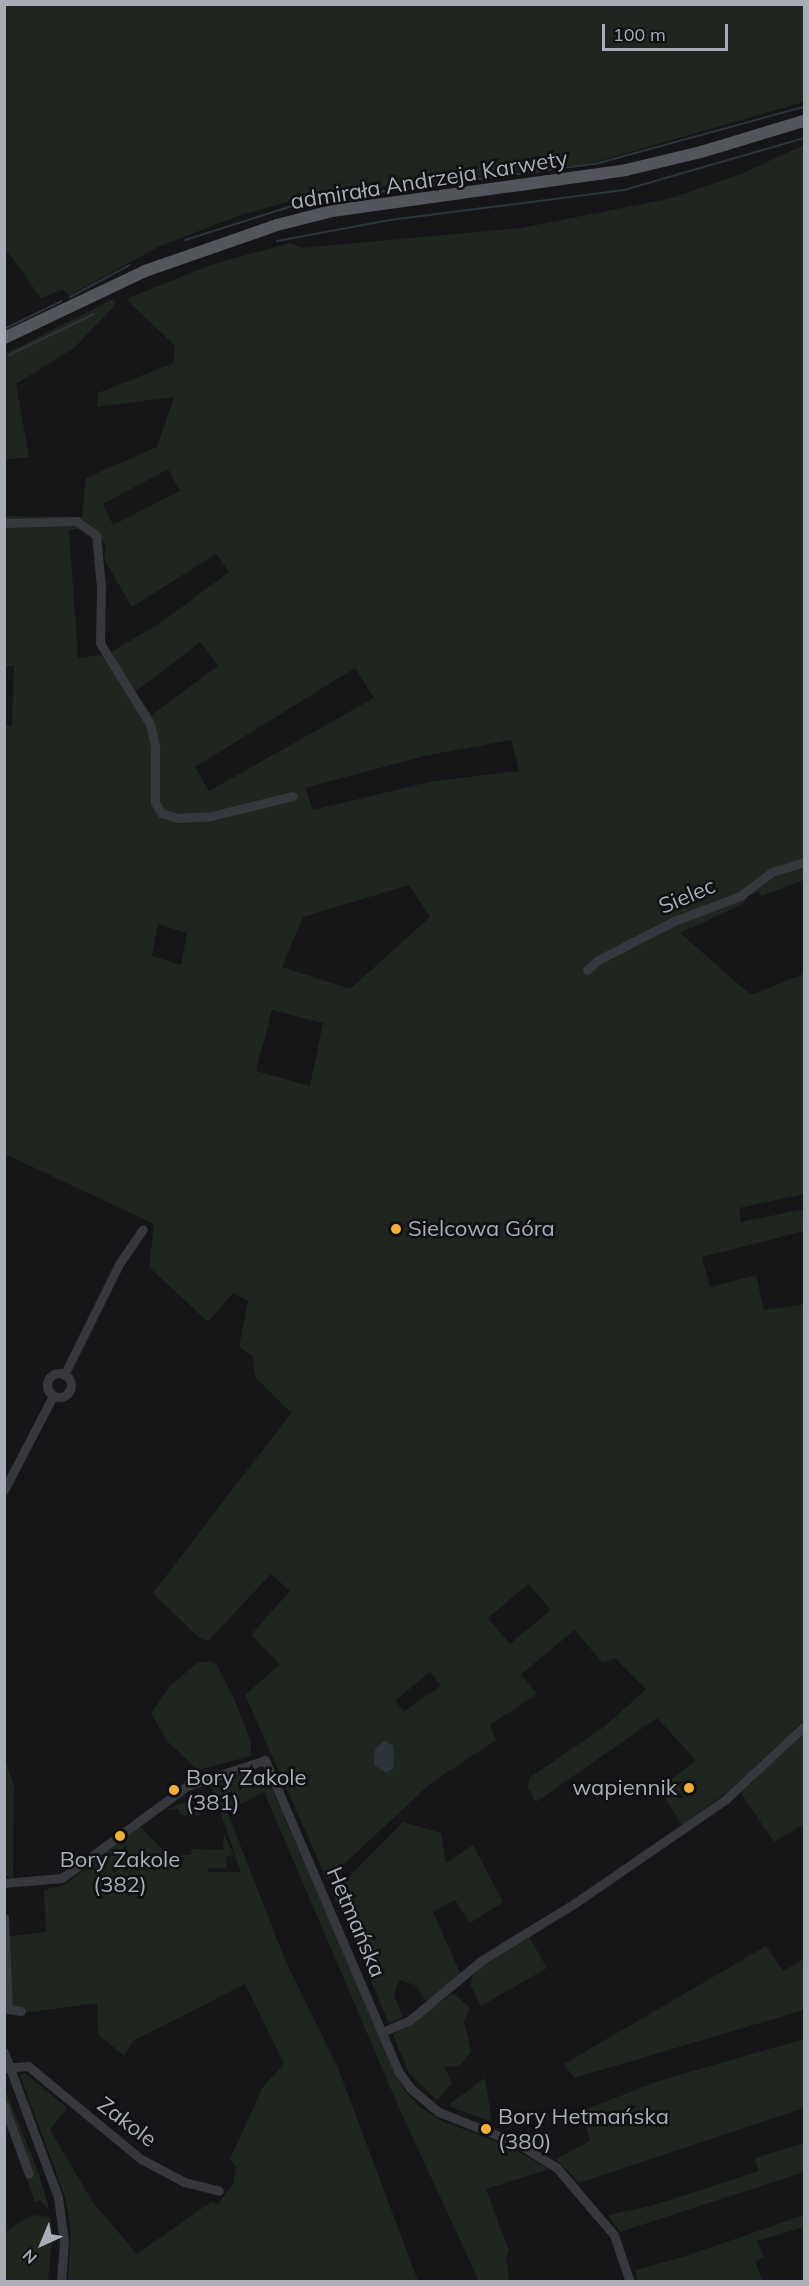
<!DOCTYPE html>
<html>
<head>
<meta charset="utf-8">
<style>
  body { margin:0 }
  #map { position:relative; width:809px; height:2286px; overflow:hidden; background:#161618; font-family:Mulish,sans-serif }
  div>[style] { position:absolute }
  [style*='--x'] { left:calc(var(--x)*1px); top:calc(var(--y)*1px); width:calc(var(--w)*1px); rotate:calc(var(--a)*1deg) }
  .green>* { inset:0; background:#1e261f }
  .water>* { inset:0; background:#2c353c }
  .stream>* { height:2px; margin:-1px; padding:0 1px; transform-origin:1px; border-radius:1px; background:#2c353c }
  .minor>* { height:9px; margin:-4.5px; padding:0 4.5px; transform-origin:4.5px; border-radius:4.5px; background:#37383d }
  .minor>.ring { margin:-4.5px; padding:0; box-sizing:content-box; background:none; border:9px solid #37383d; border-radius:50% }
  .major>* { height:12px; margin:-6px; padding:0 6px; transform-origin:6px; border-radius:6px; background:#53555c }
  .dots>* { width:16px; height:16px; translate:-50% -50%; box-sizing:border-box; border:3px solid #111113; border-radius:50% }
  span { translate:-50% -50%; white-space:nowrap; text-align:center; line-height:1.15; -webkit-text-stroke:5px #111113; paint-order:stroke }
  .street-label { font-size:22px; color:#a8adb8 }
  .poi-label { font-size:22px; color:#a8adb8 }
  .left { translate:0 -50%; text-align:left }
  .right { translate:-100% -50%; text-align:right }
  .frame { position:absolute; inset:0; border:6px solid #a8adb8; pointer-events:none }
  .north { position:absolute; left:12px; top:2214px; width:60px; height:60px; -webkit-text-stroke:4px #111113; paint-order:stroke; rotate:224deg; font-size:16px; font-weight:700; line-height:24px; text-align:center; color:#a8adb8 }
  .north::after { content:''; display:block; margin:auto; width:21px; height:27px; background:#a8adb8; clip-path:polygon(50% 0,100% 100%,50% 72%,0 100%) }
  .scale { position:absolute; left:602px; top:24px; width:126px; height:27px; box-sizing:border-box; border:3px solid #a8adb8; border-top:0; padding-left:8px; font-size:18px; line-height:21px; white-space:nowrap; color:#a8adb8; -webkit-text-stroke:4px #111113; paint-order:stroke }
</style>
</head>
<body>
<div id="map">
  <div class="green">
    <i style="clip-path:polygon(5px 4px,804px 5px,804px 102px,585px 165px,310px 196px,240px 215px,158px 247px,70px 295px,62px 290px,41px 298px,5px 248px)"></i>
    <i style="clip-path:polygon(evenodd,804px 145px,804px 880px,762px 896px,758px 892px,748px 896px,743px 904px,680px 933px,751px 995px,804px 974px,804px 1194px,739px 1208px,741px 1222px,804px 1209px,804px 1231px,702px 1257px,710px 1287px,756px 1275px,764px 1310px,804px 1304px,804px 1720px,731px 1789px,682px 1825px,659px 1789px,696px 1760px,657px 1718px,536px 1802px,528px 1788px,529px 1778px,604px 1727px,646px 1689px,615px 1658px,602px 1663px,575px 1630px,521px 1674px,537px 1694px,490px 1725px,496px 1740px,431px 1783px,327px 1880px,245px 1695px,280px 1664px,251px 1635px,290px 1591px,271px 1574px,208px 1641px,199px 1638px,153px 1593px,291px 1413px,256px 1378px,252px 1356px,239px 1347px,248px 1301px,233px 1293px,208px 1322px,149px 1267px,154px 1224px,5px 1154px,4px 726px,12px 725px,14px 666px,5px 666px,4px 516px,82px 517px,86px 478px,157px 447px,174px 397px,97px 407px,98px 393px,173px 363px,175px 346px,126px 299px,210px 265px,290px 243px,301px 248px,521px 228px,672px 198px,741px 174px,804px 145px,168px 469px,180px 491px,113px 525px,103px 504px,168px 469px,804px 145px,91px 525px,106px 545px,104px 559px,132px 607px,216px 554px,229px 572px,162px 622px,108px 654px,78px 658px,69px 531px,91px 525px,804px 145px,200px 642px,218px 666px,152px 715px,135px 692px,200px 642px,804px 145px,355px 668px,374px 698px,209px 791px,195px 767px,355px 668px,804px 145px,511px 740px,519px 771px,429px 782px,313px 810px,305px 788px,424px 756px,511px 740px,804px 145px,409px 885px,430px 917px,350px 989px,282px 967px,303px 917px,409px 885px,804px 145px,158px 924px,187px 933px,181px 965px,152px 956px,158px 924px,804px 145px,272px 1010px,323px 1023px,310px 1086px,256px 1071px,272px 1010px,804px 145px,528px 1584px,551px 1610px,510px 1644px,488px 1618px,528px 1584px,804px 145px,430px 1672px,441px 1686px,404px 1711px,395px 1701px,430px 1672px)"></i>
    <i style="clip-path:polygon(113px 299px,116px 304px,74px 348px,16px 384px,29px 457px,5px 460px,5px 354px)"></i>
    <i style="clip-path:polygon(211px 1661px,217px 1665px,235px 1701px,251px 1742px,251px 1756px,198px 1770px,167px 1741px,151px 1713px,170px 1686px,197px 1663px)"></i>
    <i style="clip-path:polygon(804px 1731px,804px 1824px,774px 1842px,741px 1793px)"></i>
    <i style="clip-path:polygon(4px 1758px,14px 1785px,13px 1879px,5px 1875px)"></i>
    <i style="clip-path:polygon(249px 1771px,268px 1780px,404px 2090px,421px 2108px,442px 2121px,506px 2145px,549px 2169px,486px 2189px,509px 2251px,506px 2257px,509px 2281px,479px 2281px,399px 2108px,264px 1792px,227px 1811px,285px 1960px,338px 2068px,418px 2281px,68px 2281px,71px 2230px,65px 2197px,20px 2075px,25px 2073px,67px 2108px,50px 2130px,94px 2204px,137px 2254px,211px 2202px,218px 2204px,233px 2184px,236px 2167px,230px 2159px,263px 2087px,284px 2064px,245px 1984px,133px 2041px,124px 2056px,98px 2034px,97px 2003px,9px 2015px,5px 1993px,4px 1937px,46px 1932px,44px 1890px,64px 1885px,140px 1826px,168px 1855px,190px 1855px,192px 1849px,223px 1850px,224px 1834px,234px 1855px,226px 1857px,227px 1868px,207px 1868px,208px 1872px,241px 1872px,211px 1786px)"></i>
    <i style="clip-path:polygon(196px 1797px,200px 1816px,181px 1815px,177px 1809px,166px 1810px)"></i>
    <i style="clip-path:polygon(403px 1822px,441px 1833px,446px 1863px,473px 1845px,503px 1902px,470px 1923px,455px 1900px,433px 1912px,461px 1975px,426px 2001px,415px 1985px,399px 1980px,394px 1995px,403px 2017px,389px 2023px,333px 1893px)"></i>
    <i style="clip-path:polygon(528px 1935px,547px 1968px,481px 2006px,470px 1984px,474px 1972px)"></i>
    <i style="clip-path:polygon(766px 1946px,783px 1971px,804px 1959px,804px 2010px,574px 2078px,564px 2064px)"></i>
    <i style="clip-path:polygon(453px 1993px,470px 2008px,464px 2021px,471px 2052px,459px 2066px,445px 2067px,452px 2084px,437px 2100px,409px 2073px,393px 2035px)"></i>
    <i style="clip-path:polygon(804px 2039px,804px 2108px,579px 2183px,556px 2159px,590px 2141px,582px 2111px,658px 2081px)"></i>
    <i style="clip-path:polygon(485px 2078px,492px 2122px,451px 2107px,451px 2103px)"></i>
    <i style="clip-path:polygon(4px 2087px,39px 2174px,49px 2209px,40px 2200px,35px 2202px,5px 2117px)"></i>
    <i style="clip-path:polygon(804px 2143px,804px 2172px,620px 2232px,608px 2215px,651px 2206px,759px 2171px,755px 2158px)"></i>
    <i style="clip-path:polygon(31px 2215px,50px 2217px,53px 2233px,48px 2281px,5px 2281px,5px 2233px)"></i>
    <i style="clip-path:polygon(804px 2215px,804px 2227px,757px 2241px,764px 2257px,755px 2262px,763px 2281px,637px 2281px,635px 2270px,683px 2257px)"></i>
  </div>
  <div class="water">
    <i style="clip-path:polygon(384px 1740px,393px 1746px,394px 1767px,387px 1773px,374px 1765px,375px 1750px)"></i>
  </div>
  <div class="stream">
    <i style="--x:185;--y:240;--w:109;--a:-17.6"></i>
    <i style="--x:289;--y:207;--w:44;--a:-11.8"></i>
    <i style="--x:332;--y:198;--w:265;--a:-7.4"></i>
    <i style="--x:595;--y:164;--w:217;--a:-15.3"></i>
    <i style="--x:277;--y:241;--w:115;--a:-10.5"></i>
    <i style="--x:390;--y:220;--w:236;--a:-7.3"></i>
    <i style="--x:624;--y:190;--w:187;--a:-16.1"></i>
    <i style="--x:70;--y:297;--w:68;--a:-28.1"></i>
    <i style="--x:4;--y:329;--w:64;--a:-25.8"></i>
    <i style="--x:9;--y:355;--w:94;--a:-25.8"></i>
  </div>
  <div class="minor">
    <i style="--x:4;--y:523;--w:72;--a:-1.6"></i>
    <i style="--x:76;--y:521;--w:24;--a:35"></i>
    <i style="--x:96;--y:535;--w:52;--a:84.5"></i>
    <i style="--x:101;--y:587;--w:56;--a:91"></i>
    <i style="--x:100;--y:643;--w:95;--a:58.3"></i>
    <i style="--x:150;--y:724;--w:23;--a:77"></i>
    <i style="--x:155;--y:746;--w:56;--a:90"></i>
    <i style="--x:155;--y:802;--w:13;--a:61"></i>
    <i style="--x:161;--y:813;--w:17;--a:17"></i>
    <i style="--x:177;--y:818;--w:34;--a:-3"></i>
    <i style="--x:211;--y:816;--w:84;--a:-13.7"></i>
    <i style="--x:587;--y:970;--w:15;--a:-42"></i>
    <i style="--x:598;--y:960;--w:85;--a:-27.2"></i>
    <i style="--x:674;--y:921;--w:71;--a:-20.7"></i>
    <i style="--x:740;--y:896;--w:40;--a:-37"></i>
    <i style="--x:772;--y:872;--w:34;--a:-17"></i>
    <i class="ring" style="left:47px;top:1373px;width:15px;height:15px"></i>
    <i style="--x:64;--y:1375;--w:124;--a:-63.6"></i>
    <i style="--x:119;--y:1264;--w:42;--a:-55.6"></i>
    <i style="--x:4;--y:1490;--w:106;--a:-62.5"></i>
    <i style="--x:4;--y:1883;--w:58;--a:-4.9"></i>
    <i style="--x:62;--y:1878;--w:155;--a:-36.4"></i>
    <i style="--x:187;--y:1786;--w:82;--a:-18.4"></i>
    <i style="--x:265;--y:1760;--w:340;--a:66.8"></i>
    <i style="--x:399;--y:2072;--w:19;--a:55"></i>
    <i style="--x:410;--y:2088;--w:38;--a:40"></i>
    <i style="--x:439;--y:2112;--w:84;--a:21.7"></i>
    <i style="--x:517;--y:2143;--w:47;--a:32"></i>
    <i style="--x:557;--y:2168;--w:88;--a:49.6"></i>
    <i style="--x:614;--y:2235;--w:50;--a:71.2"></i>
    <i style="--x:4;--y:1918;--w:91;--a:87.5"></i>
    <i style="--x:8;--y:2009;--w:13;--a:9"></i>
    <i style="--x:382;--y:2032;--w:30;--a:-23"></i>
    <i style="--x:410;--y:2020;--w:94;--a:-39.8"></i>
    <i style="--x:482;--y:1960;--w:109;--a:-31.5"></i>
    <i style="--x:575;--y:1903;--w:182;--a:-34.5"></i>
    <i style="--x:725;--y:1800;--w:108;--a:-43.1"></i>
    <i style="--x:4;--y:2052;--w:155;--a:69.6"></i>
    <i style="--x:58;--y:2197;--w:45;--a:82.4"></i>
    <i style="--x:64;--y:2242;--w:40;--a:94.3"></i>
    <i style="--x:4;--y:2068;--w:24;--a:-5"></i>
    <i style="--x:28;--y:2066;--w:146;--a:39.5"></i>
    <i style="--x:141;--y:2159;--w:49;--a:28.1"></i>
    <i style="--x:184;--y:2182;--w:36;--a:14"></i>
    <i style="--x:4;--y:2106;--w:72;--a:69.8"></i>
  </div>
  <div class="major">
    <i style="--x:4;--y:338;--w:156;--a:-25.4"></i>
    <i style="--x:145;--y:271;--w:140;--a:-19.2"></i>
    <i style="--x:277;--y:225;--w:57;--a:-14.3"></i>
    <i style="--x:332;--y:211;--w:297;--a:-7.9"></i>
    <i style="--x:626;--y:170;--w:77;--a:-13.5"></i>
    <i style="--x:701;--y:152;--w:108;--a:-16.8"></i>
  </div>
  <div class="dots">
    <i style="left:396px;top:1229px;background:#f2b134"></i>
    <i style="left:689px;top:1788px;background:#f2b134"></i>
    <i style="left:174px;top:1790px;background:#f2b134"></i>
    <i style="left:120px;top:1836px;background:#f2b134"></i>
    <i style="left:486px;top:2129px;background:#f2b134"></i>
  </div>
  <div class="street-label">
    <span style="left:429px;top:180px;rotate:-9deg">admirała Andrzeja Karwety</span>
    <span style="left:687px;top:896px;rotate:-23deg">Sielec</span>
    <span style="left:356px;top:1922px;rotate:67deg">Hetmańska</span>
    <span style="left:127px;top:2122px;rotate:37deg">Zakole</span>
  </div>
  <div class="poi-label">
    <span class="left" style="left:408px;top:1229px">Sielcowa Góra</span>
    <span class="left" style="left:186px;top:1790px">Bory Zakole<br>(381)</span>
    <span class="right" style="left:677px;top:1788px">wapiennik</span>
    <span style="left:120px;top:1872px">Bory Zakole<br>(382)</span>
    <span class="left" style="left:498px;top:2129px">Bory Hetmańska<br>(380)</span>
  </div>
  <div class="frame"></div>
  <div class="north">N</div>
  <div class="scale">100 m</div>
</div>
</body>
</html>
